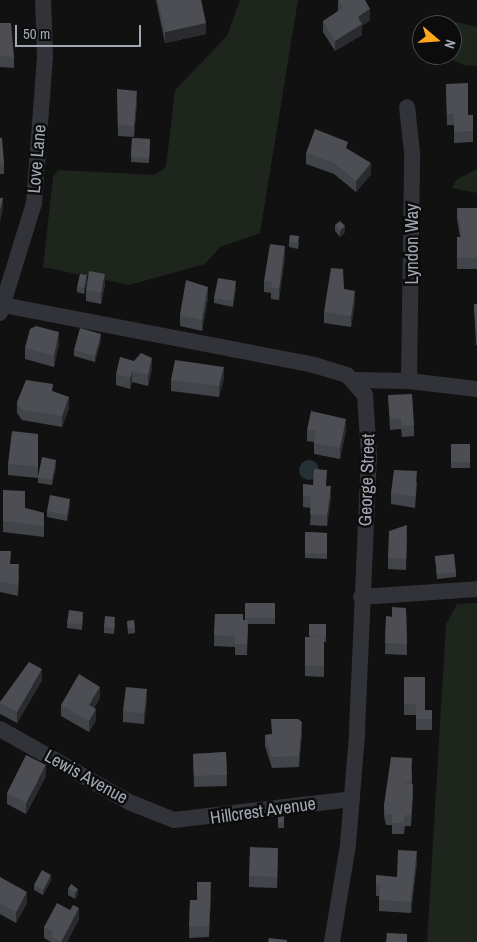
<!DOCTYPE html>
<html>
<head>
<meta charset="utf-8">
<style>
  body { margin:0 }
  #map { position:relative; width:477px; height:942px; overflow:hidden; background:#111112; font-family:"Archivo Narrow",sans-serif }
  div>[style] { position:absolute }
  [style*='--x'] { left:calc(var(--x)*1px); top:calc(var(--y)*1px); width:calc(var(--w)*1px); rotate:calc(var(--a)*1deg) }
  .green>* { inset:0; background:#1d251d }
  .water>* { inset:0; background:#263037 }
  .round { border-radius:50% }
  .street>* { height:16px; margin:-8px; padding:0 8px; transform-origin:8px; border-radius:8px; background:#313338 }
  .wall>* { inset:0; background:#414448 }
  .shaded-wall>* { inset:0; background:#2a2b2e }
  .building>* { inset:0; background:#4c4e54 }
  span { translate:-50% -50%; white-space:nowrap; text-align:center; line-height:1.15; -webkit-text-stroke:5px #0c0c0d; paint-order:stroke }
  .street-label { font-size:18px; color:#a1a8b4 }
  .north { position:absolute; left:412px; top:15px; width:50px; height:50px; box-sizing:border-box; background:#0c0c0d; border:1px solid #484a50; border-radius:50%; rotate:108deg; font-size:14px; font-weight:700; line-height:20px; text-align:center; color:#a1a8b4 }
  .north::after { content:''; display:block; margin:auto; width:18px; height:22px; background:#ffa71c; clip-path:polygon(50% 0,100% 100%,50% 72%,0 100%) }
  .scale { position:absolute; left:15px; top:25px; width:126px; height:22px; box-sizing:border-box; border:2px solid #a1a8b4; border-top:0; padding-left:6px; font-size:15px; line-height:18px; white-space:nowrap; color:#a1a8b4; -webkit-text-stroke:4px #0c0c0d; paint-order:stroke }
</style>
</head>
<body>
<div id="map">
  <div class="green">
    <i style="clip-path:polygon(240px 0,298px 0,260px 233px,220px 247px,205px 264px,129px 285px,43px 267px,53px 177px,58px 170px,154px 175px,166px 167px,175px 90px,227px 36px)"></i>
    <i style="clip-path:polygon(440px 18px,477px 27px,477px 66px,464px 65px,441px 55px,452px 55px,452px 25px,430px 25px)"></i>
    <i style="clip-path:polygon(477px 169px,477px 193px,452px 188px,456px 180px)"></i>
    <i style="clip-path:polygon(477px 603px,477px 942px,427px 942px,446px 624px,457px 604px)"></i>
  </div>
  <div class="water">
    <i class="round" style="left:299px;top:460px;width:20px;height:20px"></i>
  </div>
  <div class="street">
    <i style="--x:3;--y:305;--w:317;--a:10.9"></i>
    <i style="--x:314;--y:365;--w:34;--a:17"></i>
    <i style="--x:347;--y:375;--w:27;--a:48"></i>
    <i style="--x:365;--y:395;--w:60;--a:86.2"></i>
    <i style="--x:369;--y:455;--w:280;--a:92.5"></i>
    <i style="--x:357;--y:735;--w:110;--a:94.7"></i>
    <i style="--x:348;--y:845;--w:98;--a:99.4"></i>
    <i style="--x:0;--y:313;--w:115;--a:-72.8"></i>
    <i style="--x:34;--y:203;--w:147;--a:-85.7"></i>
    <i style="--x:45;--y:56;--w:56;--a:-92"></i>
    <i style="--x:354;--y:380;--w:55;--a:1"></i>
    <i style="--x:409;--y:381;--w:229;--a:-89.2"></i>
    <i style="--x:412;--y:152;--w:45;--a:-96.3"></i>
    <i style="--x:409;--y:381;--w:68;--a:6.7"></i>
    <i style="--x:361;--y:597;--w:116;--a:-3.9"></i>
    <i style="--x:0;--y:729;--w:148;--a:29.5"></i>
    <i style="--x:129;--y:802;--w:48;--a:21.8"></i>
    <i style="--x:174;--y:820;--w:179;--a:-6.7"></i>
  </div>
  <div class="wall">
    <i style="clip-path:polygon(156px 0,201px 0,206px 34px,165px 43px)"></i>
    <i style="clip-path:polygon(338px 1px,370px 20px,362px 26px,362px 35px,335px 51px,323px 32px,323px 21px,338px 11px)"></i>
    <i style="clip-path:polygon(0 23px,14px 57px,14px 68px,0 67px)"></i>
    <i style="clip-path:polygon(446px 84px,468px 115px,473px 131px,473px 142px,454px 143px,454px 125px,447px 125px)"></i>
    <i style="clip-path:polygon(117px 89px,137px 102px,134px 137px,118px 136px)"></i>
    <i style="clip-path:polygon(0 138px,4px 163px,4px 174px,0 174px)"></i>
    <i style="clip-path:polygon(132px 138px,150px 139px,149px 163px,131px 162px)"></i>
    <i style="clip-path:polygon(348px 149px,371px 174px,356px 192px,334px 174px,306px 164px,306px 153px)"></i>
    <i style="clip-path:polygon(457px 208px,477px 208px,477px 269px,457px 269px,457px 237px,460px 237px,457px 219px)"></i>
    <i style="clip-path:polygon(335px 225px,345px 232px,340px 237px,335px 231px)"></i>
    <i style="clip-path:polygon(289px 242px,299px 242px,298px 249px,289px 247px)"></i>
    <i style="clip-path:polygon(285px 257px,279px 300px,271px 299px,271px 293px,264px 292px,264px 281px)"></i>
    <i style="clip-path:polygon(87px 281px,84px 294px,77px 292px,77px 287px)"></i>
    <i style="clip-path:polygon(105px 285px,101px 304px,86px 301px,86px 290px)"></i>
    <i style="clip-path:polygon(236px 287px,233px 307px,214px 303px,214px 298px)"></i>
    <i style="clip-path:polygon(344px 289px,355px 302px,351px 327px,324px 323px,324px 312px)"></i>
    <i style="clip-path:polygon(208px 298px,202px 331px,180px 326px,180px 315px)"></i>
    <i style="clip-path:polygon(474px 304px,477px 304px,477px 345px,476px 345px)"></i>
    <i style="clip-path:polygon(101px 340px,95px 362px,74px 356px,74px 350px)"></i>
    <i style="clip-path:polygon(59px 343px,54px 367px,25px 359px,25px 348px)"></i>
    <i style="clip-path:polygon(134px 361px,152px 369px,148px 386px,132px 382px,130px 389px,116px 385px,116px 374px)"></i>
    <i style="clip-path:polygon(224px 378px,219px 397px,171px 391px,171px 380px)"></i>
    <i style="clip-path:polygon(53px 391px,69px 408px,62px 427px,22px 420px,17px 413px,17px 402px)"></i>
    <i style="clip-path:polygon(388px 395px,414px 425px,414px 436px,402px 437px,401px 429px,390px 430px)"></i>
    <i style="clip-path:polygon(307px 430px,346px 430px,340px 459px,314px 454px,314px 442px,307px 441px)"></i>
    <i style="clip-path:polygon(38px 434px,38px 478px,8px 475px,8px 464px)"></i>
    <i style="clip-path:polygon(451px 444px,470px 444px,470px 468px,451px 468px)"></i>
    <i style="clip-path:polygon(56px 466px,52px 485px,38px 483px,38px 477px)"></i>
    <i style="clip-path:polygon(417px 482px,415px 508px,391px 504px,391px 493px)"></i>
    <i style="clip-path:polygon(326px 486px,331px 497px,327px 526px,310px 525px,311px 508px,303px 507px,303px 496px)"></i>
    <i style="clip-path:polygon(3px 490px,25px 508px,44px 513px,44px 537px,3px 532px)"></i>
    <i style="clip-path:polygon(70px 505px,67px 521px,47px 517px,47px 511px)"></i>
    <i style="clip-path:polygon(305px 532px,327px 533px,327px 559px,305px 558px)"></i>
    <i style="clip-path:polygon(407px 536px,406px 570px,388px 569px,388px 558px)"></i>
    <i style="clip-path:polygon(0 551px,19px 575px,18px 596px,0 592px)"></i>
    <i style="clip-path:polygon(435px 556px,456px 572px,456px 577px,437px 579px)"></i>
    <i style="clip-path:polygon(245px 603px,275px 603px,275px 624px,248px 624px,247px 655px,235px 655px,235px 647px,214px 646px,215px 614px,245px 620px)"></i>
    <i style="clip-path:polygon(406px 608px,407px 655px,385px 654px,386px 616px,392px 617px)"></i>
    <i style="clip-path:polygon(83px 617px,82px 630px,67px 628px,67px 623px)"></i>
    <i style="clip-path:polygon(127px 621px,135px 628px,135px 633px,128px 634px)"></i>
    <i style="clip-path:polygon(115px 623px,114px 634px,104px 633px,104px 627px)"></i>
    <i style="clip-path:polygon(326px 624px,326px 642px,324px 642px,324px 677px,305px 676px,305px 637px,309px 637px)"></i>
    <i style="clip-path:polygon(404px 677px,425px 710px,432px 710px,432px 730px,416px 730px,416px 715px,404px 715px)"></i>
    <i style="clip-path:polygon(42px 680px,17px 723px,0 714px,0 702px)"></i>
    <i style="clip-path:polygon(100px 698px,94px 708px,96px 720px,89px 732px,61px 716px,61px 705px)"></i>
    <i style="clip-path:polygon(147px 700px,144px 724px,123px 722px,123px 711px)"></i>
    <i style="clip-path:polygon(302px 732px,299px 767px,272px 768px,265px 746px,265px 735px)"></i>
    <i style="clip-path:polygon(226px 752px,227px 786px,194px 787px,193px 754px)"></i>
    <i style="clip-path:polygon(412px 769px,412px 784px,413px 795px,411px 826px,405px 826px,404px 834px,392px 834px,392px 825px,386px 825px,384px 816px,384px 805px)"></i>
    <i style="clip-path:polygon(46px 776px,26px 814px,7px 804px,7px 793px)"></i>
    <i style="clip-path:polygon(278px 816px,284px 816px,284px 828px,278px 828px)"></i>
    <i style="clip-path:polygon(278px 859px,277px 888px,249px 887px,249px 876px)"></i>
    <i style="clip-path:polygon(417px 862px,411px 913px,379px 911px,379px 896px,376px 896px,376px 885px,397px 877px)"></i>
    <i style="clip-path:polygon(0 877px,27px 903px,16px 923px,0 914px)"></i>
    <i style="clip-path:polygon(51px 880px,43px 895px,34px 890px,34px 885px)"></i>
    <i style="clip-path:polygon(68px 889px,78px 894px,75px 899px,68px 895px)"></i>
    <i style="clip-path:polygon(211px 893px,209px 937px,189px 938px,190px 900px,197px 900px)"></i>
    <i style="clip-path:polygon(79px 919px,67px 942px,51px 942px,44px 938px,44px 927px)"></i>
  </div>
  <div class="shaded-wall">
    <i style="clip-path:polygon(370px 9px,370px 20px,362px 26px,362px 35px,335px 51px,335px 41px,358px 17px)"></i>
    <i style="clip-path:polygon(206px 23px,206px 34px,165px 43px,165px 32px)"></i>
    <i style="clip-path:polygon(137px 91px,137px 102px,134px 137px,134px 126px)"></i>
    <i style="clip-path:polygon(371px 163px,371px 174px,356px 192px,356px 181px)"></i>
    <i style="clip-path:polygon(3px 198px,3px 209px,0 222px,0 211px)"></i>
    <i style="clip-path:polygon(345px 226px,345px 232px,340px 237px,340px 231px)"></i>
    <i style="clip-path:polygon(285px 246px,285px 257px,279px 300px,279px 289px)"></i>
    <i style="clip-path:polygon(105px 274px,105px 285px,101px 304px,101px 293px)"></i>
    <i style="clip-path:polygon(87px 275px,87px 281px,84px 294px,84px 288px)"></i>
    <i style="clip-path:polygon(236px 281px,236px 287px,233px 307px,233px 301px)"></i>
    <i style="clip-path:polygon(208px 287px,208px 298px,202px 331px,202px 320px)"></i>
    <i style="clip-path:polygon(355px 291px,355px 302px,351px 327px,351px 316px)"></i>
    <i style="clip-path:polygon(59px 332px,59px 343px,54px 367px,54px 356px)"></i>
    <i style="clip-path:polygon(101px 334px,101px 340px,95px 362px,95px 356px)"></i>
    <i style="clip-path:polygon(152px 358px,152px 369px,148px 386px,148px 375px)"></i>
    <i style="clip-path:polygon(224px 367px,224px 378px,219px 397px,219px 386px)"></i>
    <i style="clip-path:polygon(132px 371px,132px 382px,130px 389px,130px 378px)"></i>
    <i style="clip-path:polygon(69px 397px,69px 408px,62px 427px,62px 416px)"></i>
    <i style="clip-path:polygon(346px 419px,346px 430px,340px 459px,340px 448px)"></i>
    <i style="clip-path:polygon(56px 460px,56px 466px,52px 485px,52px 480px)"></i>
    <i style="clip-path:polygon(331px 486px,331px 497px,327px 526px,327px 515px)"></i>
    <i style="clip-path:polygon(70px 499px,70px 505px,67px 521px,67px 515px)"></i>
    <i style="clip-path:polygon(42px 669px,42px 680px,17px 723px,17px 712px)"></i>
    <i style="clip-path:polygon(100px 687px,100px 698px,89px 716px,89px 705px)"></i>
    <i style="clip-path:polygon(147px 689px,147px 700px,144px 724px,144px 713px)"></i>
    <i style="clip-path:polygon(96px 709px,96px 720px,89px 732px,89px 721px)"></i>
    <i style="clip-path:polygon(302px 722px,302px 732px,299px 767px,299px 756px)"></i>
    <i style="clip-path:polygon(46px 765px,46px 776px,26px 814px,26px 803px)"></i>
    <i style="clip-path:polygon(417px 851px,417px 862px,411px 913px,411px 902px)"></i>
    <i style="clip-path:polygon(51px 875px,51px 880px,43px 895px,43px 890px)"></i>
    <i style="clip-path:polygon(211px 882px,211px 893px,209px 937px,209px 926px)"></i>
    <i style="clip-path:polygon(78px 889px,78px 894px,75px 899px,75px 893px)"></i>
    <i style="clip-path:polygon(27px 892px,27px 903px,16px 923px,16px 912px)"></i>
    <i style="clip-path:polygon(79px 908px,79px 919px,67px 942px,61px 942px)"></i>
  </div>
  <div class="building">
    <i style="clip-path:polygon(158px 0,201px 0,206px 23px,165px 32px)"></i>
    <i style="clip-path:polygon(339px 0,365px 0,370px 9px,358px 17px,362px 24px,335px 41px,323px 21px,343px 8px,338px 1px)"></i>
    <i style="clip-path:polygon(0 23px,11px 23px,14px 57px,0 56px)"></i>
    <i style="clip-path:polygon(468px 83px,468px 115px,473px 115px,473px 131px,454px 132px,454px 114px,447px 114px,446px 84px)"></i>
    <i style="clip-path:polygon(117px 89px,137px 91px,134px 126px,118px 125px)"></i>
    <i style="clip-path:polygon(315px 129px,348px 142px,346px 148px,371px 163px,356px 181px,334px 163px,306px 153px)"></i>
    <i style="clip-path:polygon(0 138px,2px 138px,4px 163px,0 163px)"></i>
    <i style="clip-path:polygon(132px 138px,150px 139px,149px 158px,131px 157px)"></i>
    <i style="clip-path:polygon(0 198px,3px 198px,0 211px)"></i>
    <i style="clip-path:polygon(457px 208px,477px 208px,477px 258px,457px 258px,457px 237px,462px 237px)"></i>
    <i style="clip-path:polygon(340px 221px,345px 226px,340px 231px,335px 225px)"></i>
    <i style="clip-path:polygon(290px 235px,299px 236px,298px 243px,289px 242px)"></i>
    <i style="clip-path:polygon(270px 244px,285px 246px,279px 289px,271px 288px,272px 282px,264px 281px)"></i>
    <i style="clip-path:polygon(331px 268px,343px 269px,344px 289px,355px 291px,351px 316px,324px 312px)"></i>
    <i style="clip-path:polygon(89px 271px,105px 274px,101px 293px,86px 290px)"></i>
    <i style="clip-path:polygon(80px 274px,87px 275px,84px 288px,77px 287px)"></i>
    <i style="clip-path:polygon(218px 278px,236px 281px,233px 301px,214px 298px)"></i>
    <i style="clip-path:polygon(186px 280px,208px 287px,202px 320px,180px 315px)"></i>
    <i style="clip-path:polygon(474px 304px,477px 304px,477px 334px,476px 334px)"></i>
    <i style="clip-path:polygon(36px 326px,59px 332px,54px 356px,25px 348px,30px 329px)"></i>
    <i style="clip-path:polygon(80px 328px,101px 334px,95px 356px,74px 350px)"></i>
    <i style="clip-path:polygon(141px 353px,152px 358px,148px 375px,132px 371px,130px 378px,116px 374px,120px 357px,134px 361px)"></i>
    <i style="clip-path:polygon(175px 360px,224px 367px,219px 386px,171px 380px)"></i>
    <i style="clip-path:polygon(26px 380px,53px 384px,52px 391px,69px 397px,62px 416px,22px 410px,17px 402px)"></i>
    <i style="clip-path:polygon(412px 394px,414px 425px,402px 426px,401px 418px,390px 419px,388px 395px)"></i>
    <i style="clip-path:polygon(311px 411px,346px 419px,340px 448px,314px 443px,316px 431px,307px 430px)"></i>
    <i style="clip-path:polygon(12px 431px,38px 434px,38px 467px,8px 464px)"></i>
    <i style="clip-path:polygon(451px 444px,470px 444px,470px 462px,451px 462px)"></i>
    <i style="clip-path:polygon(42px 457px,56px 460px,52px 480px,38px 477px)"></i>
    <i style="clip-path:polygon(314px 469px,327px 470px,326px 486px,331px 486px,327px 515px,310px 514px,311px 497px,303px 496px,303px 484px,313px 485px)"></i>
    <i style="clip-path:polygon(394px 470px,417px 471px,415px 497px,391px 493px)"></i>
    <i style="clip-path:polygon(3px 490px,25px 491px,25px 508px,44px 513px,44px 526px,3px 521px)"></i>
    <i style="clip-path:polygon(50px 495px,70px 499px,67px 515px,47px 511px)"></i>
    <i style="clip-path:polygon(407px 525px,406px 559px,388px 558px,389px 531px)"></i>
    <i style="clip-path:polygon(305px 532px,327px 533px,327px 554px,305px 553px)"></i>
    <i style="clip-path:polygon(0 551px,11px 551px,10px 564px,19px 564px,18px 585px,0 582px)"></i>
    <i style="clip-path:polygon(454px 554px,456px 572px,437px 574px,435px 556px)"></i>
    <i style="clip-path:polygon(245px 603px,275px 603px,275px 618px,245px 618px)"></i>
    <i style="clip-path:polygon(392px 607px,406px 608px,407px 644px,385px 643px,386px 616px,392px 617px)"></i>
    <i style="clip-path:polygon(69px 610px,83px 612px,82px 624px,67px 623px)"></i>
    <i style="clip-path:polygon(215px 614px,243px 614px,243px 620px,248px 620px,247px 644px,235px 644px,235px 636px,214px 635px)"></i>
    <i style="clip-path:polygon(105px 616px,115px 617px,114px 628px,104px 627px)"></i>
    <i style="clip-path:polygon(134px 620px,135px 628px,128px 628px,127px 621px)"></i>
    <i style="clip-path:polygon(309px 624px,326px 624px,326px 637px,309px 636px)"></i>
    <i style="clip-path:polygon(305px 637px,324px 637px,324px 666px,305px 666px)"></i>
    <i style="clip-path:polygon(29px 662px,42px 669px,17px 712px,0 703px,0 702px)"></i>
    <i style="clip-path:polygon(79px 674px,100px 687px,89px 705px,96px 709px,89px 721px,61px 705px)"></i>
    <i style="clip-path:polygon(404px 677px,425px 677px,425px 710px,432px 710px,432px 719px,416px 719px,416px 704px,404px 704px)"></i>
    <i style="clip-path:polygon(126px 687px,147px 689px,144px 713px,123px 711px)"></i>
    <i style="clip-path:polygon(271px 719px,298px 719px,302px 722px,299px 756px,272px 757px,265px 735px,272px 734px)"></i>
    <i style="clip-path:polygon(226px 752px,227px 775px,194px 776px,193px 754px)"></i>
    <i style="clip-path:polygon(26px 755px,46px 765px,26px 803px,7px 793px)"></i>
    <i style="clip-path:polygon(391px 757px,412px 758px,411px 782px,403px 783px,413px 784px,411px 815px,405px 815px,404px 823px,392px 823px,392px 814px,386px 814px,384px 805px)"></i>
    <i style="clip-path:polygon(278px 816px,284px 816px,284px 822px,278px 823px)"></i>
    <i style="clip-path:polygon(250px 847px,278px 848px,277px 877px,249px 876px)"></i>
    <i style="clip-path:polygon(398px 850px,417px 851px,411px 902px,379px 900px,380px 885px,376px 885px,376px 875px,397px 877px)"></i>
    <i style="clip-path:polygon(42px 870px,51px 875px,43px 890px,34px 885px)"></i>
    <i style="clip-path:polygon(0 877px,27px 892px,16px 912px,0 903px)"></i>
    <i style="clip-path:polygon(197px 882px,211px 882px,209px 926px,189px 927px,190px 900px,197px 900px)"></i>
    <i style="clip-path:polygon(71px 884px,78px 889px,75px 893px,68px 889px)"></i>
    <i style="clip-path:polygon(57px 903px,70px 910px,73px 905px,79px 908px,61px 942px,51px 937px,53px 932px,44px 927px)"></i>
    <i style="clip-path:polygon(387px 933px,407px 934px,407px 942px,386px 942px)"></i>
    <i style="clip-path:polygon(269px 938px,287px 940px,287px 942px,268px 942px)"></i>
  </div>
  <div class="street-label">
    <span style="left:37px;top:159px;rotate:-85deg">Love Lane</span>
    <span style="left:412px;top:244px;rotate:-90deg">Lyndon Way</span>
    <span style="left:367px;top:480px;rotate:-88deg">George Street</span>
    <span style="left:86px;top:777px;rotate:29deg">Lewis Avenue</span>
    <span style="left:263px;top:811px;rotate:-8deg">Hillcrest Avenue</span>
  </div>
  <div class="north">N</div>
  <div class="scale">50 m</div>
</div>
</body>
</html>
